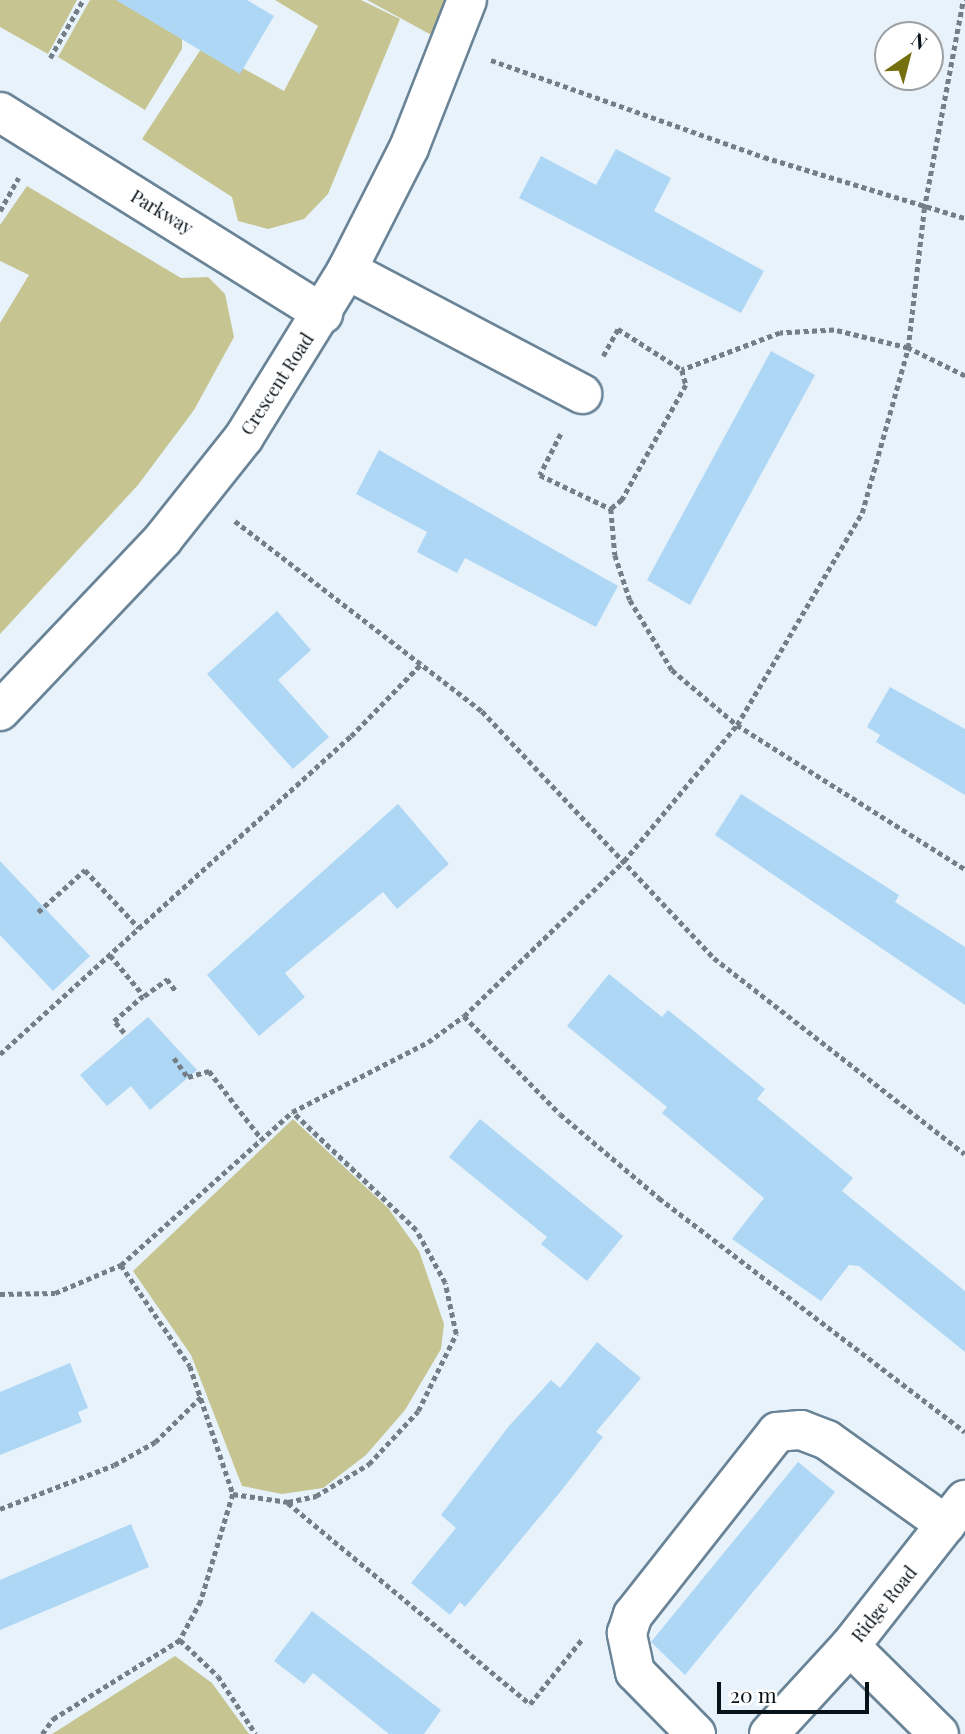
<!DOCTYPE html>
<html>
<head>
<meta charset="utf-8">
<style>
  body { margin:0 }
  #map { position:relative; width:965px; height:1734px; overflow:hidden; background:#e7f2fb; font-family:"Playfair Display",serif }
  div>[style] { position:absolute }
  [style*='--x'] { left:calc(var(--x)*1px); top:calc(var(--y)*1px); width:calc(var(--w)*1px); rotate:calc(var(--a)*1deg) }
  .green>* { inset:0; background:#c6c592 }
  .building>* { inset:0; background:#aed7f6 }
  .path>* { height:4.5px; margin-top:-2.25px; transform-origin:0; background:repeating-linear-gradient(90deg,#737e86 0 5px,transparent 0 8.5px) }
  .roads { filter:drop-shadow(2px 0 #6a8497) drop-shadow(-2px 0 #6a8497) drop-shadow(0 2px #6a8497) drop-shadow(0 -2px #6a8497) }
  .minor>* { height:38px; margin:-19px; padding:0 19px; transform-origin:19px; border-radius:19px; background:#fff }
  span { translate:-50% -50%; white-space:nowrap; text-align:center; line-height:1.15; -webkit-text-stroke:5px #fff; paint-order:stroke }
  .street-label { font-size:18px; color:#071118 }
  .north { position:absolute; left:874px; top:21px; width:70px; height:70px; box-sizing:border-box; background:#fff; border:2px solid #9ca0a3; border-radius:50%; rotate:35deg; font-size:19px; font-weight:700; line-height:28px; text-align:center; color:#071118 }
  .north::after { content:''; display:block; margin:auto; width:24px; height:32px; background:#747010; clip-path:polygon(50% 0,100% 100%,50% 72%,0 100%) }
  .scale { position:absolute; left:717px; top:1682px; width:152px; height:32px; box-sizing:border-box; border:4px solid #071118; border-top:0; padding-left:9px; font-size:21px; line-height:24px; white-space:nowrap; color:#071118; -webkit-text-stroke:5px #fff; paint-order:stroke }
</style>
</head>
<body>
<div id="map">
  <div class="green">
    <i style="clip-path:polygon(0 0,77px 0,48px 54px,0 27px)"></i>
    <i style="clip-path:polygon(90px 0,121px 0,182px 36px,182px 49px,145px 110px,58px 57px)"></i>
    <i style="clip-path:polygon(275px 0,361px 0,400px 19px,328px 194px,304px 219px,268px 229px,238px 221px,232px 197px,142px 139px,203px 46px,284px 91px,318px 26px)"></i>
    <i style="clip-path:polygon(367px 0,467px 0,450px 45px)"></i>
    <i style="clip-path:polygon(27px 186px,181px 278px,208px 277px,225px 294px,234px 337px,194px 410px,138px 485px,0 634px,0 323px,29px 275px,0 261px,0 225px)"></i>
    <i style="clip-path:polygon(293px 1119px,388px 1208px,419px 1251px,444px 1324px,441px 1349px,405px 1410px,366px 1455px,323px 1488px,282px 1494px,242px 1486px,191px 1355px,133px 1271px)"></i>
    <i style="clip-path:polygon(175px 1656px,212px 1683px,249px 1734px,52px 1734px)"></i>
  </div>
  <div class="building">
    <i style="clip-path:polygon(116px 0,247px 0,274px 16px,240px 74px)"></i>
    <i style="clip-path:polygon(616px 149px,671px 178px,654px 211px,764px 271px,741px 313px,519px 198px,541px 156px,596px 185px)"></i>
    <i style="clip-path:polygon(771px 351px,815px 375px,690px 605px,647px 580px)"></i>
    <i style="clip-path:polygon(379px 450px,618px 586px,596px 627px,465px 558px,457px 573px,417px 552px,427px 532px,356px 494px)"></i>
    <i style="clip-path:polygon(277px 611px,311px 650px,278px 680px,329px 737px,293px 769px,207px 674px)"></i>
    <i style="clip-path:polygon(890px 687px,965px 729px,965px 795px,876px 742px,880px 735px,867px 727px)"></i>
    <i style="clip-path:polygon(741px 794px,899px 895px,895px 902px,965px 947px,965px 1005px,715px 835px)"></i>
    <i style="clip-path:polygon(398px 804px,449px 864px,397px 909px,383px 892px,285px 973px,305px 997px,259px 1036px,207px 975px)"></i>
    <i style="clip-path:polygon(0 861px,90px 956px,53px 991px,0 935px)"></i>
    <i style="clip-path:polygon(609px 974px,662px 1017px,668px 1010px,765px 1089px,757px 1099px,853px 1178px,842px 1191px,965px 1291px,965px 1352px,859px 1266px,849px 1265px,821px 1301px,732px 1239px,764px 1198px,662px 1113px,667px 1107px,567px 1026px)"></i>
    <i style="clip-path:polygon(148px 1017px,197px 1070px,150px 1110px,131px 1086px,107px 1106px,80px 1075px)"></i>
    <i style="clip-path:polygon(480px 1119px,623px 1236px,587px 1281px,541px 1244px,547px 1237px,449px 1157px)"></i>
    <i style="clip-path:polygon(597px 1342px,641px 1378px,596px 1432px,603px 1437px,561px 1491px,465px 1607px,460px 1602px,450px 1615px,411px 1583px,456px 1528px,441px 1515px,509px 1426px,551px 1380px,560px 1388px)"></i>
    <i style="clip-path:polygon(70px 1363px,88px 1408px,78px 1412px,82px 1422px,0 1455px,0 1392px)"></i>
    <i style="clip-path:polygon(798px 1462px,835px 1492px,685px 1675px,651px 1642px)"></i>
    <i style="clip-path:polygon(131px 1524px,149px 1567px,0 1630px,0 1580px)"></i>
    <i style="clip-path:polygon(312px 1611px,441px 1710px,424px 1734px,389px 1734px,313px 1673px,304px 1684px,274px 1661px)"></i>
  </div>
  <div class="path">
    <i style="--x:50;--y:58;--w:67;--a:-60.4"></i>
    <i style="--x:491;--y:60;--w:290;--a:19.6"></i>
    <i style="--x:764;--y:157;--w:210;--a:16.9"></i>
    <i style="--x:0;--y:211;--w:38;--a:-61"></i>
    <i style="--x:603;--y:356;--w:31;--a:-61"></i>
    <i style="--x:618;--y:329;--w:76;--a:32.6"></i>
    <i style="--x:965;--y:376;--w:64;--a:-153.8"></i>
    <i style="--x:908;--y:348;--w:76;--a:-166.3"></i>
    <i style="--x:834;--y:330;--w:54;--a:176.8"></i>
    <i style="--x:780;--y:333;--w:105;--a:159.3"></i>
    <i style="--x:682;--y:370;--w:16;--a:75"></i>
    <i style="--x:686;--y:385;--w:132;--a:119.1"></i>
    <i style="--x:622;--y:500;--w:14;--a:141"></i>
    <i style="--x:611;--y:509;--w:46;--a:85"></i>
    <i style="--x:615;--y:555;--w:47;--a:71.6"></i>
    <i style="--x:630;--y:600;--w:82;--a:59"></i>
    <i style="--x:672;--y:670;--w:85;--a:40.2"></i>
    <i style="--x:737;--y:725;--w:270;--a:32.3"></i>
    <i style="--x:561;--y:434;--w:46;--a:117.1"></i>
    <i style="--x:540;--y:475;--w:79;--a:25.6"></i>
    <i style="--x:235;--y:521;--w:312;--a:37.6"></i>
    <i style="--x:482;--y:711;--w:339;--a:46.8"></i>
    <i style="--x:714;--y:958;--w:318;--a:38"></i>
    <i style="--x:38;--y:912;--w:63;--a:-41.8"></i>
    <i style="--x:85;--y:870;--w:79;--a:47"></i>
    <i style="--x:110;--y:955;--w:53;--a:50.3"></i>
    <i style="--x:144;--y:996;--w:29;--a:-36"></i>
    <i style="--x:167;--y:979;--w:15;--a:53"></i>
    <i style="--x:464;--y:1016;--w:137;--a:45.6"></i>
    <i style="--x:560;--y:1114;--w:130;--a:40.3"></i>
    <i style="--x:659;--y:1198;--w:385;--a:37.4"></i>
    <i style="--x:124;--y:1033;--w:16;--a:-130"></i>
    <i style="--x:114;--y:1021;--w:38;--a:-41"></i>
    <i style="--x:0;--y:1054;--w:474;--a:-42.2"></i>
    <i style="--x:351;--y:736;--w:102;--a:-45.8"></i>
    <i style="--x:174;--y:1058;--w:24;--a:54"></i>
    <i style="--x:188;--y:1077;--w:22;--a:-16"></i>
    <i style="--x:209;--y:1071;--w:85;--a:52.2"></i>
    <i style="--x:121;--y:1265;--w:122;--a:55.7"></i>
    <i style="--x:190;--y:1366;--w:135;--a:71.4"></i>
    <i style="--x:233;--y:1494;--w:56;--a:8.3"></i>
    <i style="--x:288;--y:1502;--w:29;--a:-12"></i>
    <i style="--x:316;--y:1496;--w:62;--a:-31.1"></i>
    <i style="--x:369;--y:1464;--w:72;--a:-47.2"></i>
    <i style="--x:418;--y:1411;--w:86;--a:-63.7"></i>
    <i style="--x:456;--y:1334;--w:52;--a:-102.2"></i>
    <i style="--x:445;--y:1283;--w:60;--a:-118.7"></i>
    <i style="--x:416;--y:1230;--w:171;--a:-136.4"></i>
    <i style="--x:0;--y:1294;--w:55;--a:-1"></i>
    <i style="--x:55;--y:1293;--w:72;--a:-23"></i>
    <i style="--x:121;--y:1265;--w:229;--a:-41.8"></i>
    <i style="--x:292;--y:1112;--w:153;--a:-27.2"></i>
    <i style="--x:428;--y:1042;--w:44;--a:-35.8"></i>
    <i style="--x:464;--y:1016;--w:223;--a:-44.1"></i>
    <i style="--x:624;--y:861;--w:177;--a:-50.3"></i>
    <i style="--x:737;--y:725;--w:246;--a:-59.5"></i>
    <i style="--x:862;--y:513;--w:171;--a:-74.4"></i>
    <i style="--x:908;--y:348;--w:140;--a:-83.4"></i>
    <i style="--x:924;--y:209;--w:213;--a:-79.4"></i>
    <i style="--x:233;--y:1494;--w:112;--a:106.7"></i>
    <i style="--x:201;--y:1601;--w:44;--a:118.3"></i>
    <i style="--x:180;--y:1640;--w:52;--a:43.5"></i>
    <i style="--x:218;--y:1676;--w:69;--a:56.8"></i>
    <i style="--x:288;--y:1503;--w:315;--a:39.7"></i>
    <i style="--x:530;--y:1704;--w:83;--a:-51.3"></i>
    <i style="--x:0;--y:1509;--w:122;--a:-21.1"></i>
    <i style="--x:114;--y:1465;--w:47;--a:-29.3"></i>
    <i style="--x:155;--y:1442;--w:66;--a:-44.4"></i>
    <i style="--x:42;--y:1734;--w:19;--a:-54"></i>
    <i style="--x:53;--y:1719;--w:150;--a:-31.9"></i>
  </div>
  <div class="roads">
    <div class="minor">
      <i style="--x:0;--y:112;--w:381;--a:32"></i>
      <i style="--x:347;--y:270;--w:266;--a:27.8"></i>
      <i style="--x:0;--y:711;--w:237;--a:-46.5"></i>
      <i style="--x:163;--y:539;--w:130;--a:-51.5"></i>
      <i style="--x:244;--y:437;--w:196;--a:-58.3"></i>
      <i style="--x:347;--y:270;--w:137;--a:-63.1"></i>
      <i style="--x:409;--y:148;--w:159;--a:-68.6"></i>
      <i style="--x:850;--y:1646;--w:125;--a:44.7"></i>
      <i style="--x:696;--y:1734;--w:87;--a:-134.5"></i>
      <i style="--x:635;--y:1672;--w:40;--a:-102"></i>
      <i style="--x:627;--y:1633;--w:19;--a:-72"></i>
      <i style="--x:633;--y:1615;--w:233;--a:-51.8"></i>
      <i style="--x:777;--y:1432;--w:24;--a:-5"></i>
      <i style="--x:801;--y:1430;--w:28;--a:21"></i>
      <i style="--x:827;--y:1440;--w:146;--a:35.5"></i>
      <i style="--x:769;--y:1734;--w:120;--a:-47.4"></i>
      <i style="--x:850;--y:1646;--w:186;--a:-51.8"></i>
    </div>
  </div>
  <div class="street-label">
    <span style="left:162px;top:212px;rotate:31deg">Parkway</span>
    <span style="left:277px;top:384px;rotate:-57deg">Crescent Road</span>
    <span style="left:884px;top:1604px;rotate:-51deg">Ridge Road</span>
  </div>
  <div class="north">N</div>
  <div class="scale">20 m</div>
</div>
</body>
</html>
